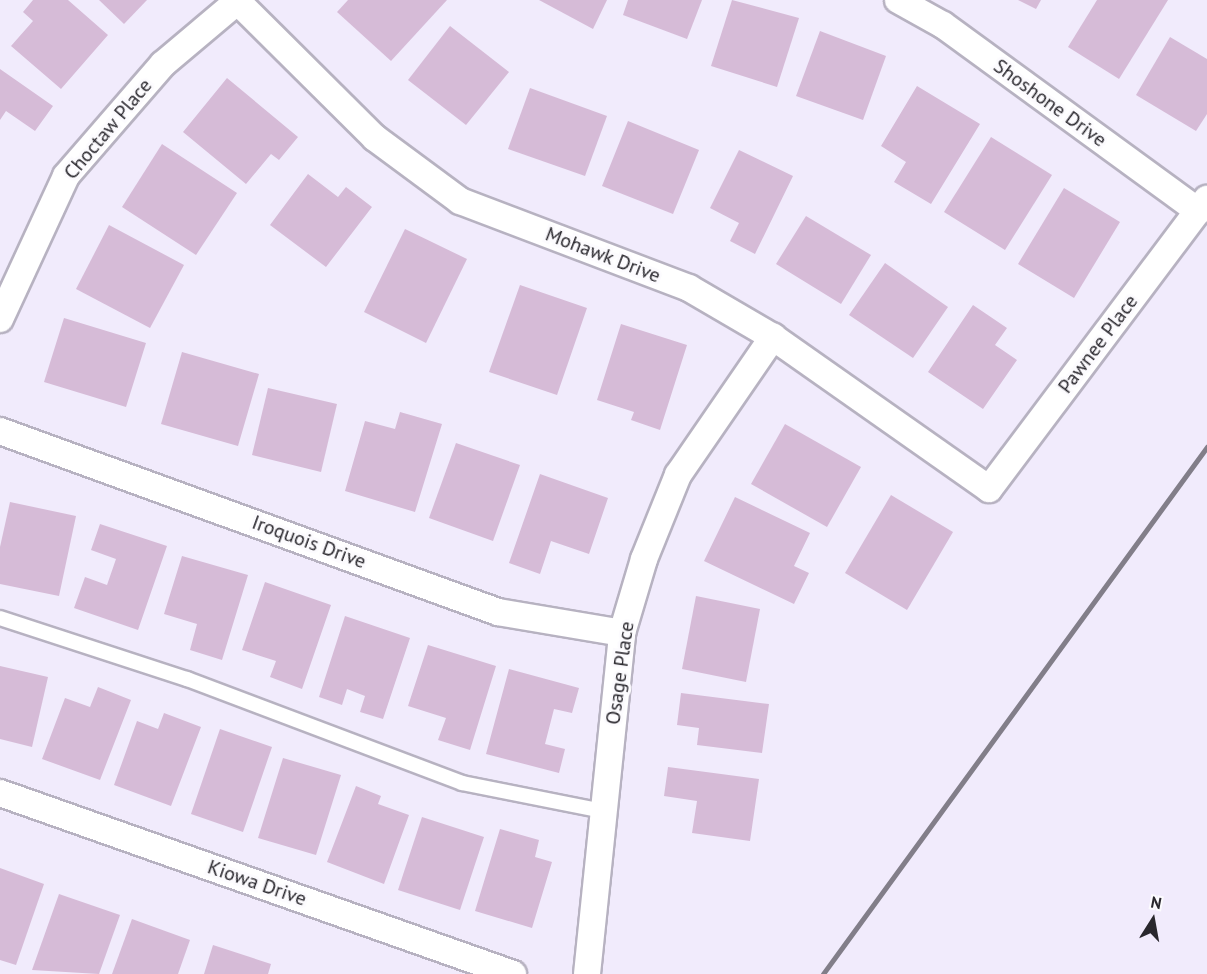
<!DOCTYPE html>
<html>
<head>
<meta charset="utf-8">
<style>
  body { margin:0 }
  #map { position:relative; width:1207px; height:974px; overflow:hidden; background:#f1ebfc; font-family:"PT Sans",sans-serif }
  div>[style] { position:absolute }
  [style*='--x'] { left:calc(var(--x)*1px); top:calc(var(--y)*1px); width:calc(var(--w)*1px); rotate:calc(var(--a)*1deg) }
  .building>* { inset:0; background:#d6bbd7 }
  .roads { filter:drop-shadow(2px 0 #b7b2c1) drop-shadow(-2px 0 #b7b2c1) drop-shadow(0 2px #b7b2c1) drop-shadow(0 -2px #b7b2c1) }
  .lane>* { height:14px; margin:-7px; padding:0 7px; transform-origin:7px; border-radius:7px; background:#fff }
  .street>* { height:26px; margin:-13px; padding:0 13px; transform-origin:13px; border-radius:13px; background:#fff }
  .rail>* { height:4.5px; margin:-2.25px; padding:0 2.25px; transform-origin:2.25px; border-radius:2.25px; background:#827e89 }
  span { translate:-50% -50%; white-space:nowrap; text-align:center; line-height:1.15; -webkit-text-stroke:6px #fcfbfe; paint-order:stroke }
  .street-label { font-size:20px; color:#29272d }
  .north { position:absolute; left:1123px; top:890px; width:60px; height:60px; -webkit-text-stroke:4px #fcfbfe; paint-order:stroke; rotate:11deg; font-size:16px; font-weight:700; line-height:24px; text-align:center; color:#29272d }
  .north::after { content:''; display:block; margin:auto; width:21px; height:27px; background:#29272d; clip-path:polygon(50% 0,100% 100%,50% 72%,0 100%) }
</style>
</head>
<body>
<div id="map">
  <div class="building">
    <i style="clip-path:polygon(33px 0,68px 0,108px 35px,61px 89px,11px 46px,33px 21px,23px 12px)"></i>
    <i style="clip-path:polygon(99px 0,147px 0,124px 24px)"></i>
    <i style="clip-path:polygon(348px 0,447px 0,391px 61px,337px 12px)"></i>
    <i style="clip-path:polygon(539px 0,607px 0,593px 29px)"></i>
    <i style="clip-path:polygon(628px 0,702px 0,687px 39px,623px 15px)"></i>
    <i style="clip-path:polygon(732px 0,799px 18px,777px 87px,711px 66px)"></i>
    <i style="clip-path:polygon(1018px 0,1041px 0,1036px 9px)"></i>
    <i style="clip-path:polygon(1097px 0,1168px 0,1119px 79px,1068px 47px)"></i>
    <i style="clip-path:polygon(450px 26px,509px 72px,466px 125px,408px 80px)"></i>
    <i style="clip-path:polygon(820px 31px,886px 56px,863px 120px,796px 96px)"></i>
    <i style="clip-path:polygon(1170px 37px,1207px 59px,1207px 114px,1196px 131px,1136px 95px)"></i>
    <i style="clip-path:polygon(0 69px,53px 106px,35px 131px,6px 111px,0 120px)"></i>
    <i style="clip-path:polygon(227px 78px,298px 137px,279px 160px,271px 154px,246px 184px,183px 132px)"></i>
    <i style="clip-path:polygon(917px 86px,980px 124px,931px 204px,894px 182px,906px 162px,881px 146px)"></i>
    <i style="clip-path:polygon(530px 88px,607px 116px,585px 176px,508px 149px)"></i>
    <i style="clip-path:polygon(628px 121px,699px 150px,673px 214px,602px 186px)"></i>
    <i style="clip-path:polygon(991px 137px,1052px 175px,1005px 250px,944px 212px)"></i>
    <i style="clip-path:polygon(162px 144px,237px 193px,196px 255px,122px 207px)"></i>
    <i style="clip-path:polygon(739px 150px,793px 176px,755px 254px,730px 241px,739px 223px,710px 208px)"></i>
    <i style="clip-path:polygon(308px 174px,338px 197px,346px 187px,372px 207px,326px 267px,270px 225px)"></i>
    <i style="clip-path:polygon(1064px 188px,1120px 222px,1074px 298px,1018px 264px)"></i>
    <i style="clip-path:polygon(806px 216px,871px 255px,841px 304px,776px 264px)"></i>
    <i style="clip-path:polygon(109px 225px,184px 265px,150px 328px,76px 289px)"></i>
    <i style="clip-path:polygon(405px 229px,467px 259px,426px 343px,364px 312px)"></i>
    <i style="clip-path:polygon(885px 263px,948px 307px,913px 358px,849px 315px)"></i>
    <i style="clip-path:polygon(520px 285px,587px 308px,557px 395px,489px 372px)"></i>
    <i style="clip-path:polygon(973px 305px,1007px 328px,995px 345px,1017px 360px,983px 409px,928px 372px)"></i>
    <i style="clip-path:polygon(64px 318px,146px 343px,126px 407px,44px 382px)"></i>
    <i style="clip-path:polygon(621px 324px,687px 345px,660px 430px,631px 420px,634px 412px,597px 400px)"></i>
    <i style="clip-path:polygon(182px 352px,259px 374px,238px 446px,161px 424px)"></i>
    <i style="clip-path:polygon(268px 388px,337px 404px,321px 472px,252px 455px)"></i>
    <i style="clip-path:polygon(400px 412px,442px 424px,415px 512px,345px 491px,365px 421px,395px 429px)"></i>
    <i style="clip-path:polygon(785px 424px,861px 467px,827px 527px,751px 484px)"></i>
    <i style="clip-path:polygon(456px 443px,520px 465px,493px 541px,429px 518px)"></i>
    <i style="clip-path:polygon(540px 474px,608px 498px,589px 554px,551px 541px,540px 574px,509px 563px)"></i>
    <i style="clip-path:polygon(891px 495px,953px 532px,907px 610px,845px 573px)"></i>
    <i style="clip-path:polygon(735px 497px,810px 533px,794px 566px,809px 573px,794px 604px,704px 561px)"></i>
    <i style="clip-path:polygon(10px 502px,76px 516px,59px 596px,0 584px,0 547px)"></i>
    <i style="clip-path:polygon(100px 524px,167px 546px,138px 630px,74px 608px,85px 577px,107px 585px,116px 559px,91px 550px)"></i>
    <i style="clip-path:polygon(182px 556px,248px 575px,222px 660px,190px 650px,197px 624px,164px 614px)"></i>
    <i style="clip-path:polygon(265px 582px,331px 605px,302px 689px,270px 677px,276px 661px,242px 650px)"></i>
    <i style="clip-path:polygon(696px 596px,760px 609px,746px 682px,682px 669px)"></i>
    <i style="clip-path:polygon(345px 616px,410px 638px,383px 719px,360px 712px,365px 696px,347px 689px,342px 705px,319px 697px)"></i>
    <i style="clip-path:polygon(428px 645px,496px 666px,470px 750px,438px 740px,446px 718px,408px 706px)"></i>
    <i style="clip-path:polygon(0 666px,48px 677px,32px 747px,0 739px)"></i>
    <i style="clip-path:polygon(509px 669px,579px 688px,572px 713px,554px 709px,545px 744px,565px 749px,559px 773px,486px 754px)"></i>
    <i style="clip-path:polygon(98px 687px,131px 700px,100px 780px,42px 759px,65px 698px,90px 707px)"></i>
    <i style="clip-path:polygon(681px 693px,769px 704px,762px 753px,697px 745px,699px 728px,677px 725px)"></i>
    <i style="clip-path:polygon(164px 713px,201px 727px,171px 806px,114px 785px,137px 721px,158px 729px)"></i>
    <i style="clip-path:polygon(220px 729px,272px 747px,243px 832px,191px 814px)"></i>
    <i style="clip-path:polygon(283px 758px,341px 775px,316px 855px,258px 838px)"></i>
    <i style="clip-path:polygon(668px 767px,759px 779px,750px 841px,692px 833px,697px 801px,664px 796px)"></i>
    <i style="clip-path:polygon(356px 786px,381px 796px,378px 804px,409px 815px,384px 884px,327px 862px)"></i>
    <i style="clip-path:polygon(422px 817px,484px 837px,460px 910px,398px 890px)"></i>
    <i style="clip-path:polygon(500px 829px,539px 840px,535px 857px,552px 862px,532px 928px,475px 911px)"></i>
    <i style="clip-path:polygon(0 868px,44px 884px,16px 965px,0 960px)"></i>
    <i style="clip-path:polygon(59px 894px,120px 915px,99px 974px,32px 970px)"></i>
    <i style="clip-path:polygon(132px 919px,190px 940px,178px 974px,112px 974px)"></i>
    <i style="clip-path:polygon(213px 945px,271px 964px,268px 974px,204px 974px)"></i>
  </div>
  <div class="roads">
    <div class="lane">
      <i style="--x:0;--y:618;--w:197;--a:18.1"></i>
      <i style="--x:187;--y:679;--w:294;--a:20.7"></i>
      <i style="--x:462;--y:783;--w:145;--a:11.2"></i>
    </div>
    <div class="street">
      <i style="--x:898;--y:0;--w:51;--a:29.1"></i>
      <i style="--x:943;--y:25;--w:316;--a:36.1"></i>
      <i style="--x:237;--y:1;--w:194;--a:44.8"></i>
      <i style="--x:375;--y:138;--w:106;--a:36.5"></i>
      <i style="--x:460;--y:201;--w:245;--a:20.8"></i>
      <i style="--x:689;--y:288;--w:97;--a:30.3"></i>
      <i style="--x:773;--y:337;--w:264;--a:35.1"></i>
      <i style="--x:989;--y:489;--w:363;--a:-53.1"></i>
      <i style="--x:0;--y:319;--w:157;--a:-65.2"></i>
      <i style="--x:66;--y:176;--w:148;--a:-49.1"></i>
      <i style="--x:163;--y:64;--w:99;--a:-40.1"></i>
      <i style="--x:0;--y:431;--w:530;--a:19.97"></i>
      <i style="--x:498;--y:612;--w:126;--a:9.6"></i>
      <i style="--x:0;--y:793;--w:544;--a:19.43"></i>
      <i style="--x:587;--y:974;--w:343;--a:-84.1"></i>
      <i style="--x:622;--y:633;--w:77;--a:-73.4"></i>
      <i style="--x:644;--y:559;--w:91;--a:-68"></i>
      <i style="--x:678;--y:475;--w:168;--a:-55.5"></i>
    </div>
  </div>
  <div class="rail">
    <i style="--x:823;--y:974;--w:652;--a:-53.92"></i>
  </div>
  <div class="street-label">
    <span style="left:1050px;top:103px;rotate:36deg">Shoshone Drive</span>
    <span style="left:108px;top:129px;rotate:-50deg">Choctaw Place</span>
    <span style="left:603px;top:255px;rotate:21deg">Mohawk Drive</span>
    <span style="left:1098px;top:344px;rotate:-53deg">Pawnee Place</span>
    <span style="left:309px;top:542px;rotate:20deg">Iroquois Drive</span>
    <span style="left:620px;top:673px;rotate:-82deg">Osage Place</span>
    <span style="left:257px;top:883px;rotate:19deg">Kiowa Drive</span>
  </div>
  <div class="north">N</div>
</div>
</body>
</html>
